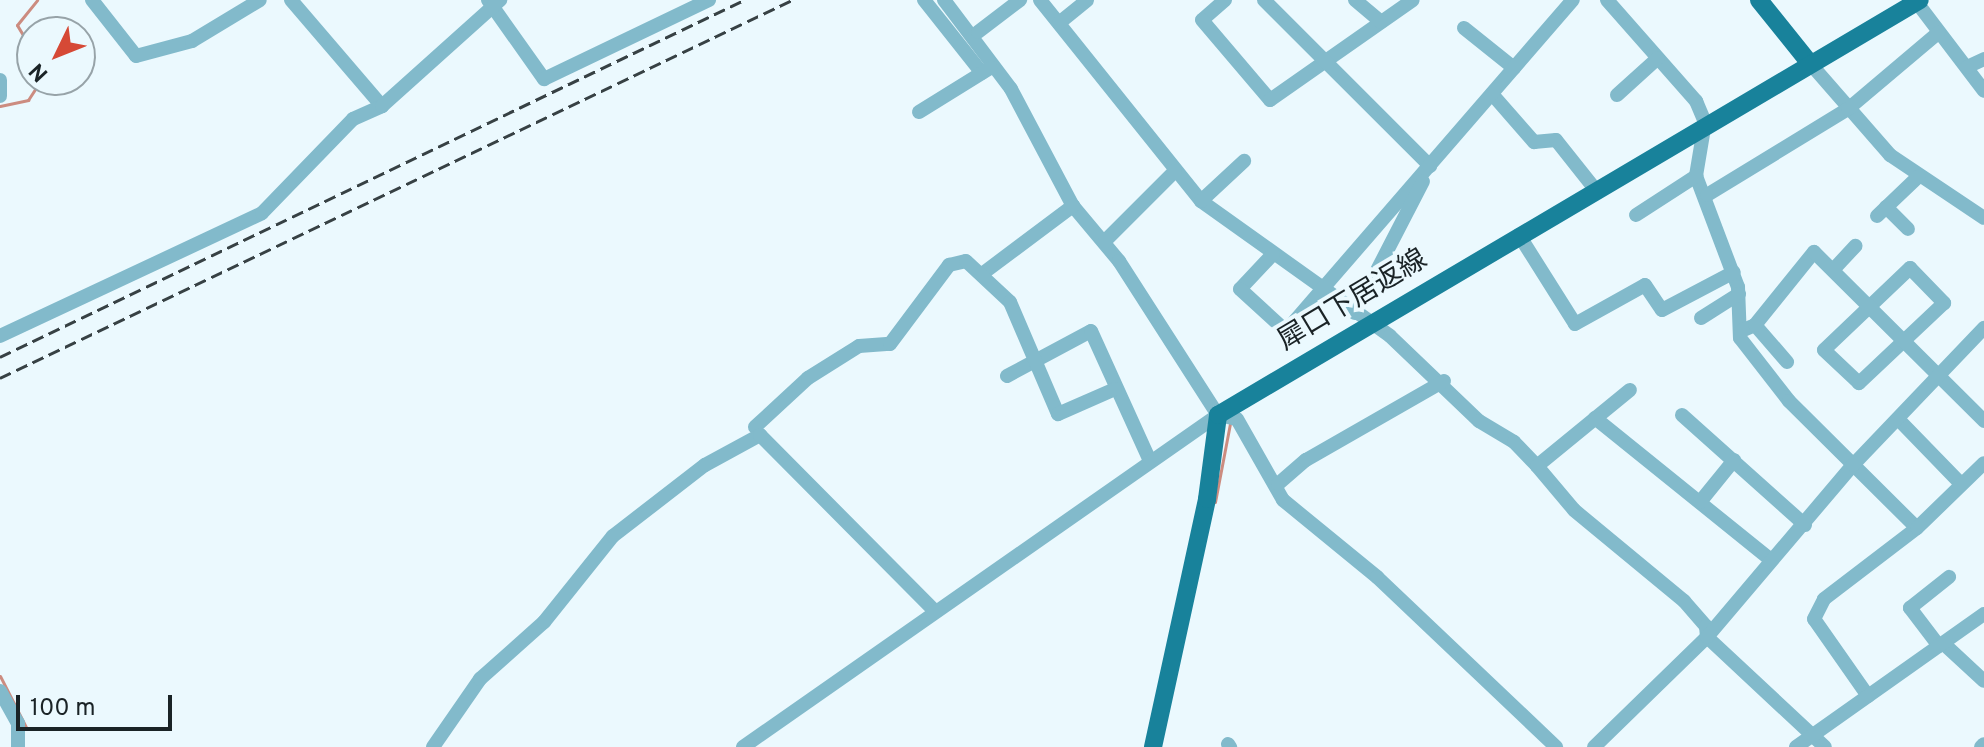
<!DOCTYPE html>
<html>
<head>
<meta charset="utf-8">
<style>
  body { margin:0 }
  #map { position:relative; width:1984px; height:747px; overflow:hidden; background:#ebf9fe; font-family:Overpass,"Noto Sans JP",sans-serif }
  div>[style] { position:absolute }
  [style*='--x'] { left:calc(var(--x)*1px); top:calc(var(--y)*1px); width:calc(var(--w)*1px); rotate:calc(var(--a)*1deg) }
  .stream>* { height:3px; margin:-1.5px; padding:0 1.5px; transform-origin:1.5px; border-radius:1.5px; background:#cc8c80 }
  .minor>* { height:14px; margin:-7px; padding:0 7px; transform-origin:7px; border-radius:7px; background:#82bacb }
  .major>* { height:18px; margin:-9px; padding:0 9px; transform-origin:9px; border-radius:9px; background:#18829b }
  .rail>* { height:3px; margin-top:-1.5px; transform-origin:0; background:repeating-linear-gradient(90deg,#374144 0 12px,transparent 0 18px) }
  span { translate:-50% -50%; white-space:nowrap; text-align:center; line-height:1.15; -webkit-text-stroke:8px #ebf9fe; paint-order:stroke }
  .street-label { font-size:28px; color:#1a2326 }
  .north { position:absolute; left:16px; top:16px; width:80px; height:80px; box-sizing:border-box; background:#ebf9fe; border:2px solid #97a3a8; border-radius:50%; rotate:227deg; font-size:22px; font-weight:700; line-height:32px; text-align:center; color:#1a2326 }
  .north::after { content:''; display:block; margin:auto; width:28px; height:36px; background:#d64936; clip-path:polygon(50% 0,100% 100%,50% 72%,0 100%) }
  .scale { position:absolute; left:16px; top:695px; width:156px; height:36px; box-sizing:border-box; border:4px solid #1a2326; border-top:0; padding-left:10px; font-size:24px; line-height:28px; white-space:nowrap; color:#1a2326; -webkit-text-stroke:6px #ebf9fe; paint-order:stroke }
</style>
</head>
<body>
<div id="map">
  <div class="stream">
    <i style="--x:32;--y:50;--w:29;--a:-121"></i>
    <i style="--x:17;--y:25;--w:32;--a:-51"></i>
    <i style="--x:0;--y:106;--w:29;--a:-12"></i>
    <i style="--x:28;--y:100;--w:24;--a:-57"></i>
    <i style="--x:1215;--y:502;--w:80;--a:-79.2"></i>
    <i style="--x:0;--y:676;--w:59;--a:63"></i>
  </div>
  <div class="minor">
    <i style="--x:92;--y:0;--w:71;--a:51.8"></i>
    <i style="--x:136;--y:56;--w:58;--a:-15"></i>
    <i style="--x:192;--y:41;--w:79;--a:-31.1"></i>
    <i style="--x:291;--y:0;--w:140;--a:49.4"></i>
    <i style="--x:488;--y:0;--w:97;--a:54.7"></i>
    <i style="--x:544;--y:79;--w:183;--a:-25.6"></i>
    <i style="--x:924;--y:0;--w:93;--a:51.5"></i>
    <i style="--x:944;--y:0;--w:111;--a:53"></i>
    <i style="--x:1011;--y:89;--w:132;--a:62.1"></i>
    <i style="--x:1073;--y:206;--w:72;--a:50.1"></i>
    <i style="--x:1119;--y:261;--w:183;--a:57.3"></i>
    <i style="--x:1218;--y:415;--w:19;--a:12"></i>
    <i style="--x:1237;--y:419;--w:93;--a:60.4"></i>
    <i style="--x:1283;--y:500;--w:122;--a:39.3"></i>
    <i style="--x:1377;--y:577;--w:247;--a:43.5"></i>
    <i style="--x:1040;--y:0;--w:258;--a:51.3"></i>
    <i style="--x:1201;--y:201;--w:232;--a:35.5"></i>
    <i style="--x:1390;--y:336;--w:123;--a:43.7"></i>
    <i style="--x:1479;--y:421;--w:41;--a:31"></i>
    <i style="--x:1514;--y:442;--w:33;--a:46"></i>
    <i style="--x:1537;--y:466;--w:120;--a:-39.3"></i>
    <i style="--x:1225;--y:0;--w:30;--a:139"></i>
    <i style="--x:1202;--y:20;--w:105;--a:49.6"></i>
    <i style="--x:1270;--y:100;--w:174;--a:-35"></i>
    <i style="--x:1264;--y:0;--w:235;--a:45"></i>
    <i style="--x:1355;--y:0;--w:34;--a:40"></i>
    <i style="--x:1607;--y:0;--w:135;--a:48.6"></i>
    <i style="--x:1696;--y:101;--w:23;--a:67"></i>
    <i style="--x:1705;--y:122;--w:55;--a:99.5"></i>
    <i style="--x:1696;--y:176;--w:119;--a:69.3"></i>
    <i style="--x:1738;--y:287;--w:51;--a:87.8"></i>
    <i style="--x:1740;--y:338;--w:80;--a:52.1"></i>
    <i style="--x:1789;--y:401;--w:180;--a:44.8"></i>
    <i style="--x:1915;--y:0;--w:114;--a:52.8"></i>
    <i style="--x:1059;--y:23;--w:36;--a:-39"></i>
    <i style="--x:1464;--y:28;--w:64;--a:38.7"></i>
    <i style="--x:978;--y:32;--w:53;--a:-37.3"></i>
    <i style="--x:1808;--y:61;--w:125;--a:48.9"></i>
    <i style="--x:1890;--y:155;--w:113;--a:33.8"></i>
    <i style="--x:1967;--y:67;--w:19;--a:-25"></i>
    <i style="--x:0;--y:80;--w:16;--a:90"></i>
    <i style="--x:1492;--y:94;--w:64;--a:48.8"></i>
    <i style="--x:1534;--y:142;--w:22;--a:-5"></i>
    <i style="--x:1556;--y:140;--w:63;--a:51.5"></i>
    <i style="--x:1617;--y:95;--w:55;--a:-42.1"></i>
    <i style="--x:919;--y:112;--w:84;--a:-31.8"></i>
    <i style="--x:1707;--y:195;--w:165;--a:-31.4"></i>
    <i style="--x:1848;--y:109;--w:118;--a:-40.2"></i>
    <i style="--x:1201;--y:201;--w:59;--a:-42.9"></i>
    <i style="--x:1886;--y:207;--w:31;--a:45"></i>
    <i style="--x:1636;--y:215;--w:72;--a:-33"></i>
    <i style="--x:1877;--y:216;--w:57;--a:-43.6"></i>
    <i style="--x:1519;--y:235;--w:105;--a:57.8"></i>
    <i style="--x:1575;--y:324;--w:80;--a:-29.1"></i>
    <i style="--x:1645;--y:285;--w:30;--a:56"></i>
    <i style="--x:1662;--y:310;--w:81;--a:-27.8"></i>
    <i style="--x:1105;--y:241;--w:99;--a:-45"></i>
    <i style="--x:1273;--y:254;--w:48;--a:133.3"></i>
    <i style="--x:1240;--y:289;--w:62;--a:42.4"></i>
    <i style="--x:1286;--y:331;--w:438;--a:-49.1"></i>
    <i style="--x:1910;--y:268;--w:49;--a:45.8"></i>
    <i style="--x:1944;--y:303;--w:117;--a:136.7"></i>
    <i style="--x:1859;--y:383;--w:48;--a:-136.7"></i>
    <i style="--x:1824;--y:350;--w:119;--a:-43.6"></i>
    <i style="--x:1833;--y:270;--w:33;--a:-47"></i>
    <i style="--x:982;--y:274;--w:114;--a:-36.8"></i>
    <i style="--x:1355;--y:313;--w:148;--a:-62.7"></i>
    <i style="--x:1701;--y:318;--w:45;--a:-32.3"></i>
    <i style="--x:1755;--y:325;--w:49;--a:49.1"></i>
    <i style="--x:1741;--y:331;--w:15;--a:-23"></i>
    <i style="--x:1755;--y:325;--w:94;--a:-51.1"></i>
    <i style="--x:1814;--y:252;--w:240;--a:44.8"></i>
    <i style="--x:0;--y:336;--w:289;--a:-25.1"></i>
    <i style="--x:262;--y:213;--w:131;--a:-45.9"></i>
    <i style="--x:353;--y:119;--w:32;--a:-24"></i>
    <i style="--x:382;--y:106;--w:159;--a:-41.9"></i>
    <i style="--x:1007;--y:376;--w:95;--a:-28.2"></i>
    <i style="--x:1091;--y:331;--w:143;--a:65.6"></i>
    <i style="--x:1682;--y:415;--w:165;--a:41.8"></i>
    <i style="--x:1595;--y:418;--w:225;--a:38.9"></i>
    <i style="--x:1899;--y:420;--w:88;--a:45.9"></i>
    <i style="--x:755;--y:427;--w:72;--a:-42.8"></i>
    <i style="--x:808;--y:378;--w:60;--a:-32.1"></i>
    <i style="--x:859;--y:346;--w:31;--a:-4"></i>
    <i style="--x:890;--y:344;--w:99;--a:-53.2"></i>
    <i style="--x:949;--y:265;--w:17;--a:-13"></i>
    <i style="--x:966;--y:261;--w:60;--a:43"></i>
    <i style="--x:1010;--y:302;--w:122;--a:66.8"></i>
    <i style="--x:1058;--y:414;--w:62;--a:-23.7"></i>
    <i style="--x:1537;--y:466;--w:57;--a:49.9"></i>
    <i style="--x:1574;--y:510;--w:143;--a:39.6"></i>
    <i style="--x:1684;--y:601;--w:33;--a:49"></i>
    <i style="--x:1706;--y:626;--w:11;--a:85"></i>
    <i style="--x:1707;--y:637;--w:161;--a:43"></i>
    <i style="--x:1278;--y:484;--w:37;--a:-41"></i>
    <i style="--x:1306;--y:460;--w:159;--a:-29.8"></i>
    <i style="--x:1700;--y:502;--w:54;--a:-51"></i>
    <i style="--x:1944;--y:644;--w:54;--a:42.8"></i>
    <i style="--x:1939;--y:646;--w:48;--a:-127.3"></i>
    <i style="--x:1910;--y:608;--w:50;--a:-38.5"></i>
    <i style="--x:0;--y:691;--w:37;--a:61"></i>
    <i style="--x:18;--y:723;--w:24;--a:90"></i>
    <i style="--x:1868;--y:696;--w:94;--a:-125"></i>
    <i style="--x:1814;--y:619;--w:22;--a:-63"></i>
    <i style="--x:1824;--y:599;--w:117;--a:-37.4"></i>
    <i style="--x:1917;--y:528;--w:93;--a:-44.1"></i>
    <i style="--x:1228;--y:744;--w:4;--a:56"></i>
    <i style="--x:433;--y:747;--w:83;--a:-55.3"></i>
    <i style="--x:480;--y:679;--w:86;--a:-41.7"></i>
    <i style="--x:544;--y:622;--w:110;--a:-51.3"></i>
    <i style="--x:613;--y:536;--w:116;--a:-37.7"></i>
    <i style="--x:705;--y:465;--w:63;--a:-28.6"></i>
    <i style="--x:760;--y:435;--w:248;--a:45.2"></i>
    <i style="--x:743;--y:747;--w:580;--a:-34.95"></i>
    <i style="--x:1594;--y:747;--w:158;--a:-44.2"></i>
    <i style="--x:1707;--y:637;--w:226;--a:-49.7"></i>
    <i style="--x:1853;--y:465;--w:190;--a:-46.3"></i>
    <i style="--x:1796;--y:747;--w:230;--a:-35.3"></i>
    <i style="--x:1981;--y:747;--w:4;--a:-45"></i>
  </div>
  <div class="major">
    <i style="--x:1759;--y:0;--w:78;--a:51.2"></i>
    <i style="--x:1153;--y:747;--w:254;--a:-77.7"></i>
    <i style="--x:1207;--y:499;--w:85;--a:-82.5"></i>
    <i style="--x:1218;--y:415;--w:815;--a:-30.59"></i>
  </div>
  <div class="rail">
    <i style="--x:0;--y:357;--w:825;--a:-25.63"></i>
    <i style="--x:0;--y:378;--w:878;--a:-25.51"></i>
  </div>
  <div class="street-label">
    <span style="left:1353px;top:301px;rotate:-31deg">犀口下居返線</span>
  </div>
  <div class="north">N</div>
  <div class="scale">100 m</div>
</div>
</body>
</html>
